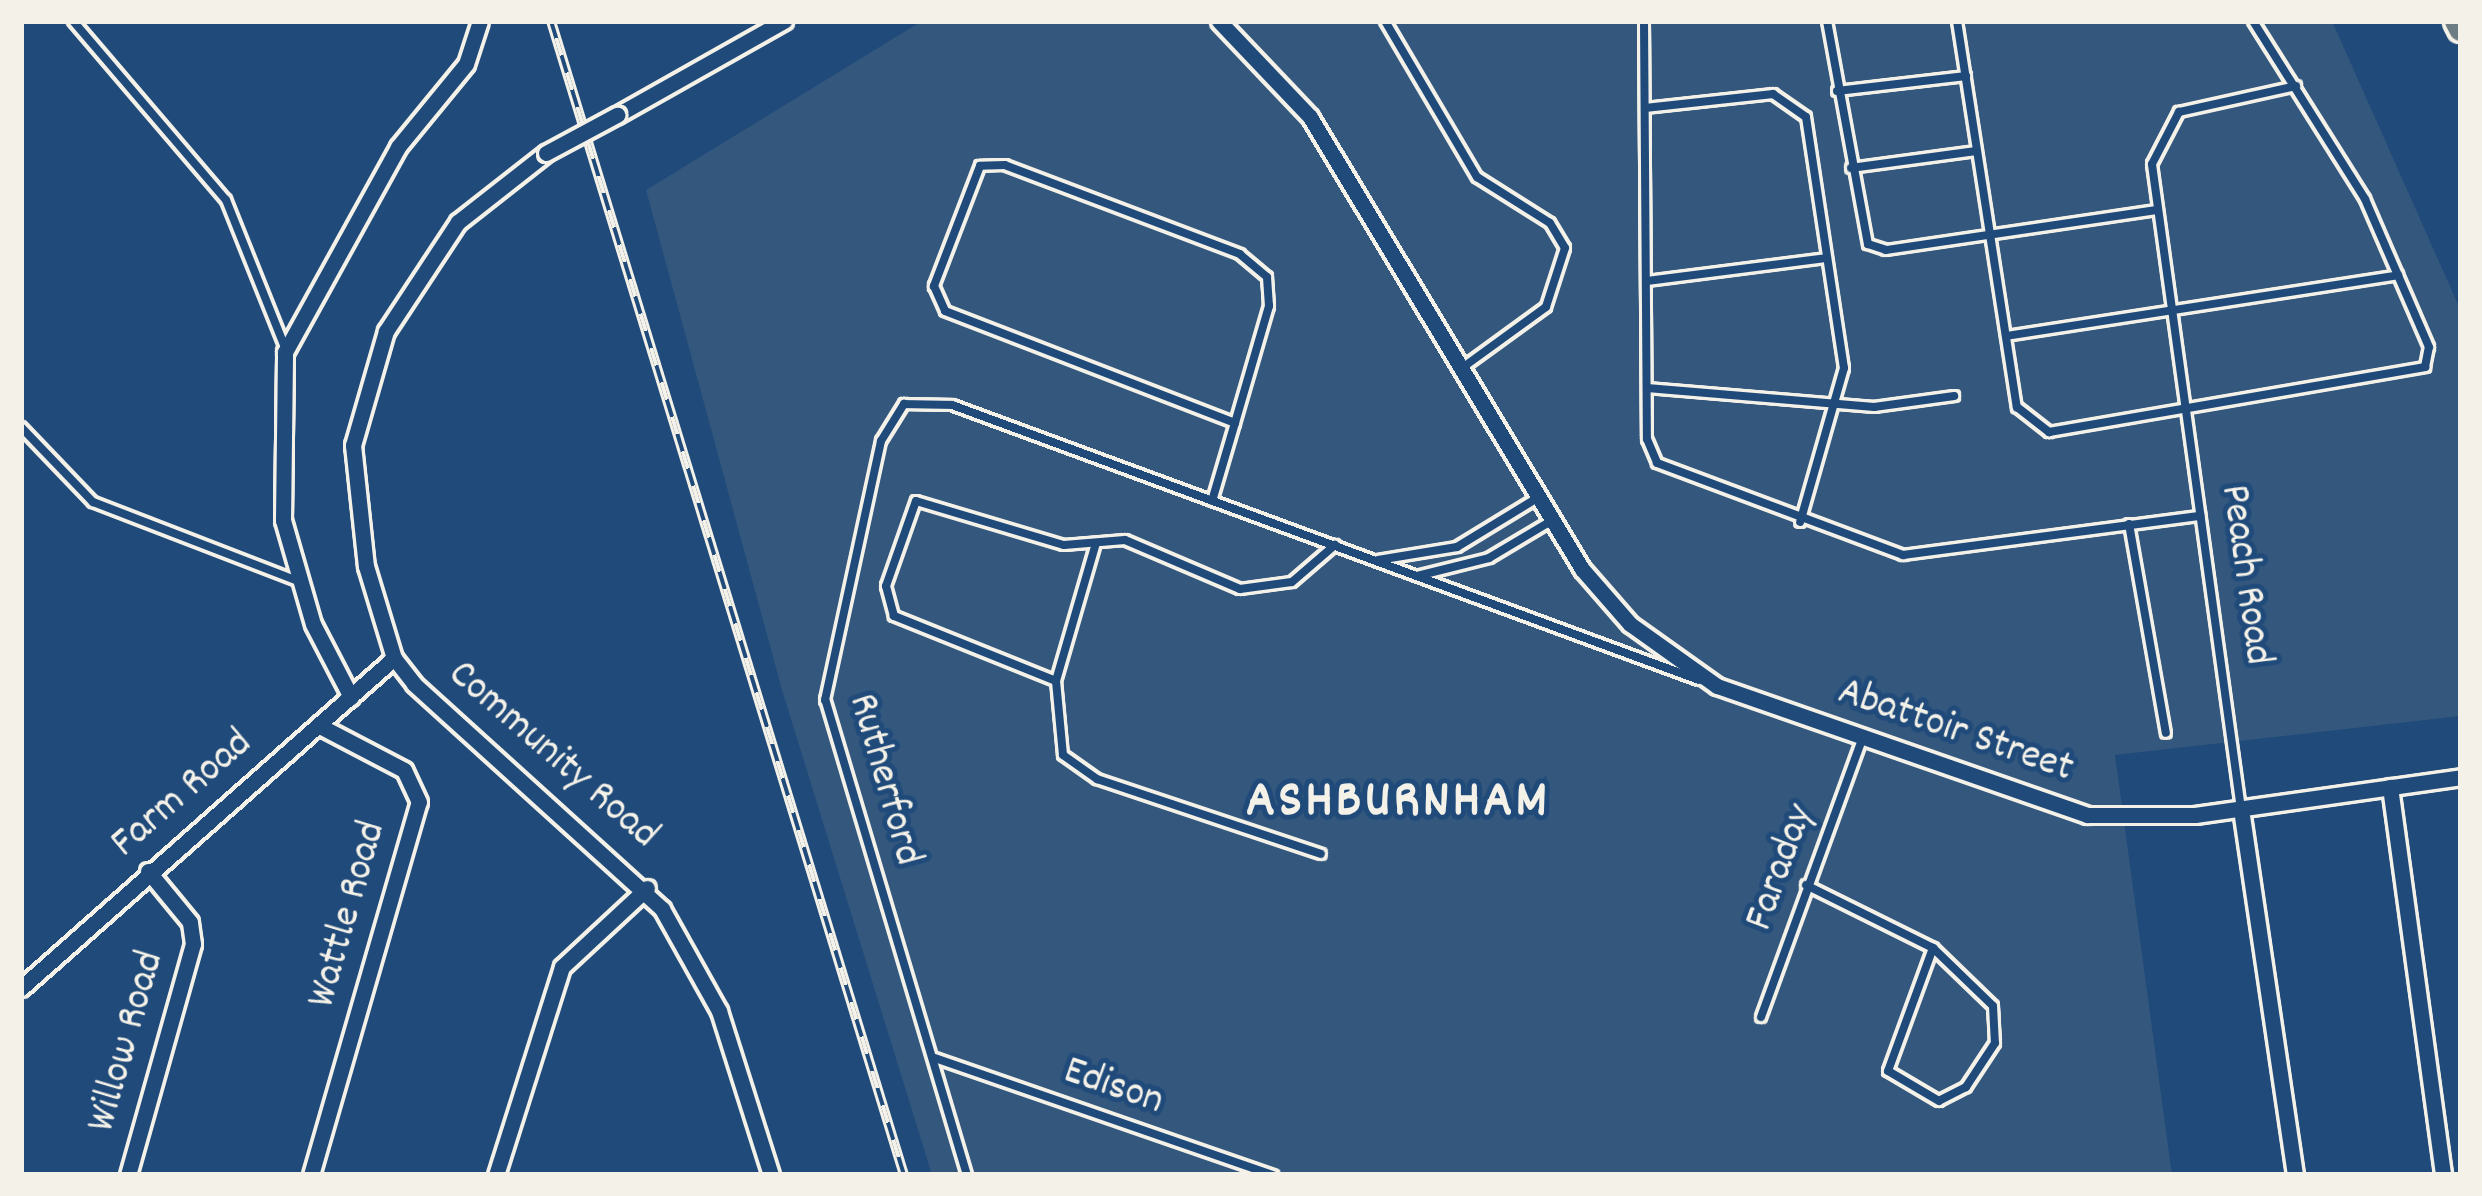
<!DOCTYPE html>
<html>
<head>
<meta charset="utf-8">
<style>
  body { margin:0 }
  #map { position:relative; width:2482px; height:1196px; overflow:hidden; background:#1f4a7a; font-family:Dekko,sans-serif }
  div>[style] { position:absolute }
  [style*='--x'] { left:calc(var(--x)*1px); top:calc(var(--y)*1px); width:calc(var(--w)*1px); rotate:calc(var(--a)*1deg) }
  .built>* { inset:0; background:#33577d }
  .roads { filter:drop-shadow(3px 0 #f4f1e8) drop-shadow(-3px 0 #f4f1e8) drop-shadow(0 3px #f4f1e8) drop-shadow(0 -3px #f4f1e8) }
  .service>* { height:8px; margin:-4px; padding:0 4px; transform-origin:4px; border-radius:4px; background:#1f4a7a }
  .minor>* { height:15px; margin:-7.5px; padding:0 7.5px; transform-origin:7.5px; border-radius:7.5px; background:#1f4a7a }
  .trunk>* { height:24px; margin:-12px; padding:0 12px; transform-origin:12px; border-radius:12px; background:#6d7d84 }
  .rail>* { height:10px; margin-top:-5px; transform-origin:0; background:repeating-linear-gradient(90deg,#1f4a7a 0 18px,#f4f1e8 0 36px); box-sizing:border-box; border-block:3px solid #f4f1e8 }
  .bridges { filter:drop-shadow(3px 0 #f4f1e8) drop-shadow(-3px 0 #f4f1e8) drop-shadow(0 3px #f4f1e8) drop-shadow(0 -3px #f4f1e8) }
  .minor-bridge>* { height:15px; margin:-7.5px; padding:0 7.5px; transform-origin:7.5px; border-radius:7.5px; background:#1f4a7a }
  span { translate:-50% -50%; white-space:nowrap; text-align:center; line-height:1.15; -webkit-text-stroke:10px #1f4a7a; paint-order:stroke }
  .street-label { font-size:42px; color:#f4f1e8 }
  .district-label { font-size:54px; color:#f4f1e8; font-weight:700; letter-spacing:3px }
  .frame { position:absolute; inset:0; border:24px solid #f4f1e8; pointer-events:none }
</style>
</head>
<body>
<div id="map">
  <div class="built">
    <i style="clip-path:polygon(922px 21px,2332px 21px,2461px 311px,2461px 716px,2115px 755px,2172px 1175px,932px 1175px,782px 690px,646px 190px)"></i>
  </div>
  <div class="roads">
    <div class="service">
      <i style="--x:73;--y:21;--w:235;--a:49.5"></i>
      <i style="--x:226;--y:200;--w:156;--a:68.2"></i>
      <i style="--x:1385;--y:21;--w:181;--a:59.5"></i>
      <i style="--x:1477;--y:177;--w:86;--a:32.2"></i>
      <i style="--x:1550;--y:223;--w:29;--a:59"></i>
      <i style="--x:1565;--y:248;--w:62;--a:107.9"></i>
      <i style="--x:1546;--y:307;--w:104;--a:144"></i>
      <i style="--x:1644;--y:21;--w:418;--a:89.6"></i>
      <i style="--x:1647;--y:439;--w:26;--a:67"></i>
      <i style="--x:1657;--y:463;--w:263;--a:20.5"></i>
      <i style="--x:1903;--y:555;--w:300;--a:-7.5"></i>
      <i style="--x:1827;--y:21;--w:227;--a:79.6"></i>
      <i style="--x:1868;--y:244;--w:19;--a:18"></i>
      <i style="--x:1886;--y:250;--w:273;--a:-8.4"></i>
      <i style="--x:1957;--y:21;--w:391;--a:81.2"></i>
      <i style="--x:2017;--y:407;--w:41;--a:38"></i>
      <i style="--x:2049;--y:432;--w:382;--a:-9.8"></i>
      <i style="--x:2425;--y:367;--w:20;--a:-79"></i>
      <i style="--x:2429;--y:347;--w:161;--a:-113.4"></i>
      <i style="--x:2365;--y:199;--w:210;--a:-122.2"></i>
      <i style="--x:1837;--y:91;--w:130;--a:-6.6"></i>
      <i style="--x:1645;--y:108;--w:129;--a:-6.2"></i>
      <i style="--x:1773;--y:94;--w:40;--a:34.9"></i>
      <i style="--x:1806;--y:117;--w:254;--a:81.4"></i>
      <i style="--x:1844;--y:368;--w:160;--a:105.9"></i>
      <i style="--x:1851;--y:168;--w:126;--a:-7.7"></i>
      <i style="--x:1647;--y:281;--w:180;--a:-7.3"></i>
      <i style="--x:2006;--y:336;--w:397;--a:-8.8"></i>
      <i style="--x:1647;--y:388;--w:228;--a:4.8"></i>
      <i style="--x:1874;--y:407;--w:81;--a:-7.8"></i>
      <i style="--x:21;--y:427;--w:104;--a:46.2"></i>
      <i style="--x:93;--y:502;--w:220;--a:21.1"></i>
      <i style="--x:1212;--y:501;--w:81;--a:-73.6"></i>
      <i style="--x:1235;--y:423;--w:122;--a:-73.8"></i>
      <i style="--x:1269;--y:306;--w:29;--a:-94"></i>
      <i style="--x:1267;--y:277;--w:35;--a:-140"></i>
      <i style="--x:1240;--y:254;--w:251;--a:-159.3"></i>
      <i style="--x:1005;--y:165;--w:25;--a:178"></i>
      <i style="--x:980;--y:166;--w:129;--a:111"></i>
      <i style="--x:934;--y:286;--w:27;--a:66"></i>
      <i style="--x:945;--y:311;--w:311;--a:21.1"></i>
      <i style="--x:2129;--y:524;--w:212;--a:80"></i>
      <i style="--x:1096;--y:543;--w:144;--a:106.2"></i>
      <i style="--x:1056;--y:681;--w:74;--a:84.6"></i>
      <i style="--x:1063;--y:755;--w:42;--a:35.2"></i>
      <i style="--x:1097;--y:779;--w:236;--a:18.5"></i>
      <i style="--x:1378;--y:560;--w:80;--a:-9.3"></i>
      <i style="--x:1457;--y:547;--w:96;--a:-31.4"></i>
      <i style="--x:1417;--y:576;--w:74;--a:-14"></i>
      <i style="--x:1489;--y:558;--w:72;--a:-30.8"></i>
      <i style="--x:1056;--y:681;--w:175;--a:-158.1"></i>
      <i style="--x:894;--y:616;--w:31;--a:-105"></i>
      <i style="--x:886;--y:586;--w:90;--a:-70.6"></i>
      <i style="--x:916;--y:501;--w:154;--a:16.6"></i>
      <i style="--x:1064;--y:545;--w:61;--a:-4.7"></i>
      <i style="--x:1125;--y:540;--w:125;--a:23.1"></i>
      <i style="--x:1240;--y:589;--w:52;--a:-7.7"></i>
      <i style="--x:1292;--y:582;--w:57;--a:-40.7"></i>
      <i style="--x:2241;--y:809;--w:651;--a:-97.86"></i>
      <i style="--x:2152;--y:164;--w:59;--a:-62.6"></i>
      <i style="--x:2179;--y:112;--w:120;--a:-12.5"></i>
      <i style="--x:1806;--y:885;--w:142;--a:26.4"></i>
      <i style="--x:1933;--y:948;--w:83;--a:44"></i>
      <i style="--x:1993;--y:1006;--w:37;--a:87"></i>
      <i style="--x:1995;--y:1043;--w:53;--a:123.4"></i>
      <i style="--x:1966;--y:1087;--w:30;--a:153"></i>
      <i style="--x:1939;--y:1101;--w:59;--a:-149.5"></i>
      <i style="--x:1888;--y:1071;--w:131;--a:-69.9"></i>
      <i style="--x:1761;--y:1017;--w:296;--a:-70"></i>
      <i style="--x:935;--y:1058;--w:358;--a:19.1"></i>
      <i style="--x:967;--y:1175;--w:496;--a:-106.6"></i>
      <i style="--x:825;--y:700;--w:265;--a:-77.8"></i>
      <i style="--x:881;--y:441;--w:44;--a:-58.1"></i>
      <i style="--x:904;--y:404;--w:48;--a:1.2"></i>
      <i style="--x:952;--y:405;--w:796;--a:20.21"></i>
    </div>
    <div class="minor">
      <i style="--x:1219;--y:21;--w:132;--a:46.5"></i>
      <i style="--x:1310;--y:117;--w:528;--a:58.96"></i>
      <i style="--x:1582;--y:569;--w:73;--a:48.9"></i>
      <i style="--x:1630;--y:624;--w:107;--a:35.5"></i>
      <i style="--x:1717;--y:686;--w:392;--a:19.2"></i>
      <i style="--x:2087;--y:815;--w:108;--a:0"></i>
      <i style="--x:2195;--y:815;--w:269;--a:-8.1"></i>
      <i style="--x:617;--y:115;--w:192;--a:-29.4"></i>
      <i style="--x:546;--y:153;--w:112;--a:141.9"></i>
      <i style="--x:458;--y:222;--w:131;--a:123.4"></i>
      <i style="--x:386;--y:331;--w:119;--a:106.1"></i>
      <i style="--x:353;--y:445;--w:122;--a:83.9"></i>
      <i style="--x:366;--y:566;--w:96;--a:73.1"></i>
      <i style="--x:394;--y:658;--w:33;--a:52"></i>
      <i style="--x:414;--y:684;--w:335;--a:42.2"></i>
      <i style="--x:662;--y:909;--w:117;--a:60.8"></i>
      <i style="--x:719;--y:1011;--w:172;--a:72.4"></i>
      <i style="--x:351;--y:697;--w:82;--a:-117.5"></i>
      <i style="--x:313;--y:624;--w:108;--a:-106.1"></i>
      <i style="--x:283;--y:520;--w:168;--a:-89.3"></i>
      <i style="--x:285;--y:352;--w:234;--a:-61.1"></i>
      <i style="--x:398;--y:147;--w:107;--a:-50.7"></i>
      <i style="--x:466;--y:64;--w:45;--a:-72"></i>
      <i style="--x:2390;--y:787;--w:392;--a:82.2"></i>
      <i style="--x:2241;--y:809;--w:370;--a:81.6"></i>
      <i style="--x:21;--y:988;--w:498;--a:-41.5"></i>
      <i style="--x:128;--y:1175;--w:240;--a:-74.3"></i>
      <i style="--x:193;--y:944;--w:22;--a:-98"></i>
      <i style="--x:190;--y:922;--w:66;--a:-129.5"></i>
      <i style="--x:311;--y:1175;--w:388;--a:-73.9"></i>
      <i style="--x:419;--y:802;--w:35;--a:-115"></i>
      <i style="--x:404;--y:770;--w:95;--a:-152.4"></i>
      <i style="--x:496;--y:1175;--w:218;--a:-72.4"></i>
      <i style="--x:562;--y:967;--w:116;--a:-42.9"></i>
    </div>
    <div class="trunk">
      <i style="--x:2457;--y:21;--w:9;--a:63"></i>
    </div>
  </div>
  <div class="rail">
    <i style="--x:551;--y:21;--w:1207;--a:72.99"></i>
  </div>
  <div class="bridges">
    <div class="minor-bridge">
      <i style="--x:546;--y:153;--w:81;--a:-28.2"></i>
    </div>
  </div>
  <div class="street-label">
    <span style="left:2244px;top:575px;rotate:82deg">Peach Road</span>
    <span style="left:1955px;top:732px;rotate:19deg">Abattoir Street</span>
    <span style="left:552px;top:756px;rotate:41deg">Community Road</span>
    <span style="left:883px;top:780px;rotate:74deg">Rutherford</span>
    <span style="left:183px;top:795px;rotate:-41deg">Farm Road</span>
    <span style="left:1782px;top:868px;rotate:-70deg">Faraday</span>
    <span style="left:349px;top:915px;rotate:-74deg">Wattle Road</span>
    <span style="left:128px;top:1042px;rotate:-74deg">Willow Road</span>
    <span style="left:1113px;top:1088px;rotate:19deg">Edison</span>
  </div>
  <div class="district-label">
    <span style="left:1398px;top:804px">ASHBURNHAM</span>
  </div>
  <div class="frame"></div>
</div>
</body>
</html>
